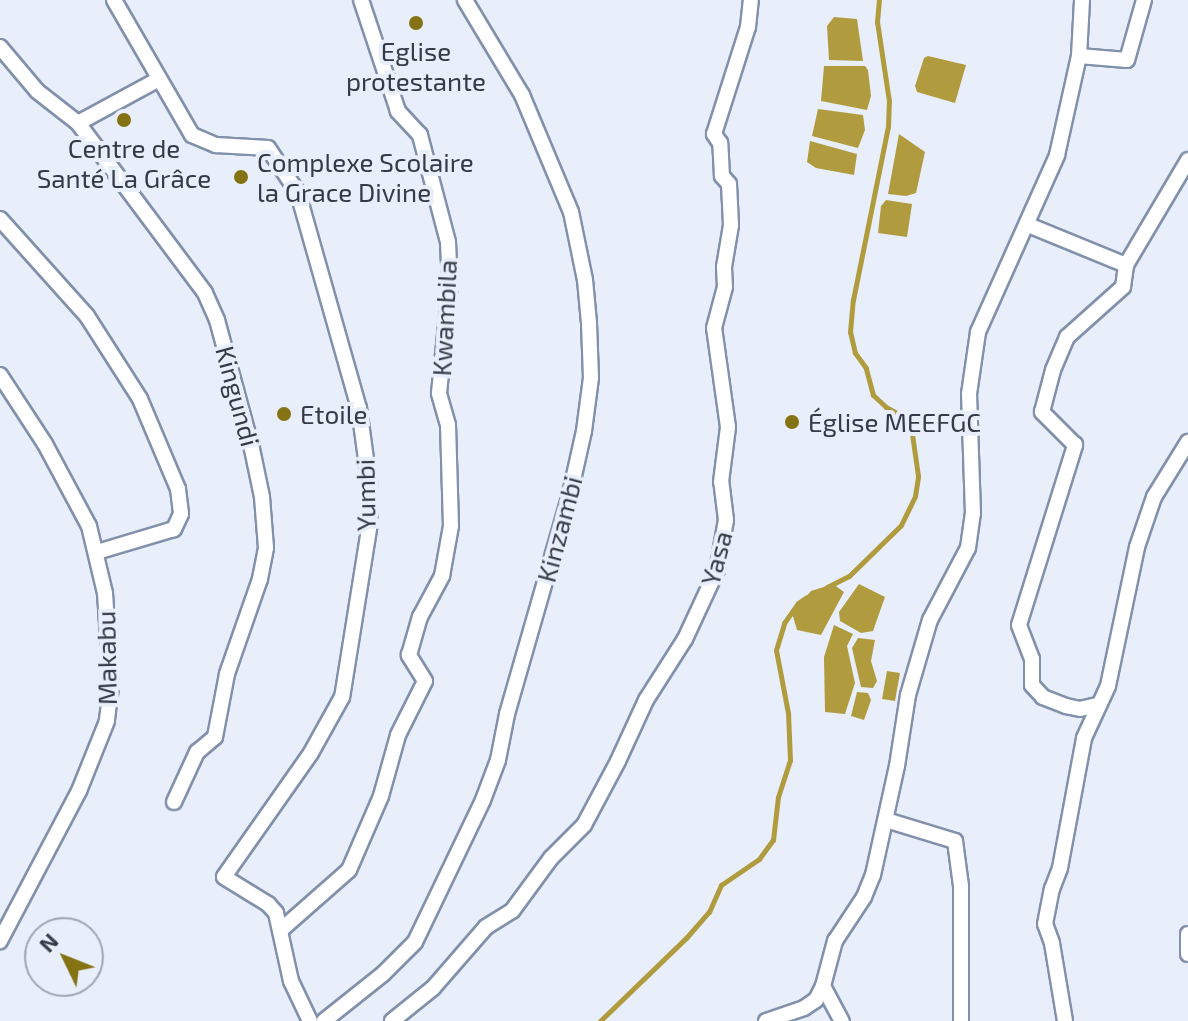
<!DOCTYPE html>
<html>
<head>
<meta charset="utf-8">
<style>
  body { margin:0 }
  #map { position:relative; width:1188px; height:1021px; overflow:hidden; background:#e8effa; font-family:"Exo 2",sans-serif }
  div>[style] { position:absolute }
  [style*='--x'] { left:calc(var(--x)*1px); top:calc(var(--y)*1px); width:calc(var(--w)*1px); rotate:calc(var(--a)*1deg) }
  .water>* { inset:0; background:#b09c3e }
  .stream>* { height:5px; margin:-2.5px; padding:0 2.5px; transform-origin:2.5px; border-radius:2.5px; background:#b09c3e }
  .roads { filter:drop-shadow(2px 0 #8291ab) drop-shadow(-2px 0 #8291ab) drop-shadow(0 2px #8291ab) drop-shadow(0 -2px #8291ab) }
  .street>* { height:14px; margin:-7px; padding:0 7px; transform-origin:7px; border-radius:7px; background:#fff }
  .dots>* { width:22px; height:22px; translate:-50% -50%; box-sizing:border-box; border:4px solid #e8effa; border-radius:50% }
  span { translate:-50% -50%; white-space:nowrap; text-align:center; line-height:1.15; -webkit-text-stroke:8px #e8effa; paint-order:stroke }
  .poi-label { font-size:26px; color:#343b46 }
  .left { translate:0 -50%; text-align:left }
  .street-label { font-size:26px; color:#343b46 }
  .north { position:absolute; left:24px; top:917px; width:80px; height:80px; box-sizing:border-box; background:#e8effa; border:2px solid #a0a7b2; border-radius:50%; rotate:313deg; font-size:22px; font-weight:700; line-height:32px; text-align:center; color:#343b46 }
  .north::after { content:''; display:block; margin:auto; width:28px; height:36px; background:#847213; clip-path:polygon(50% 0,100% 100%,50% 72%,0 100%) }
</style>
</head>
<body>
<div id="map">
  <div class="water">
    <i style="clip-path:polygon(834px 17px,857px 19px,863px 61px,829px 60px,827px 26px)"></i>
    <i style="clip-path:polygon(928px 56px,966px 65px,955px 103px,917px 92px,915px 86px,924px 58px)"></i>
    <i style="clip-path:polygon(824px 66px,865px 66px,868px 70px,871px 96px,867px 110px,821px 101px)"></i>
    <i style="clip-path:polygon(818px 109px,863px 115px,865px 130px,858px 148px,812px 136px)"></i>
    <i style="clip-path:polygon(899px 134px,925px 152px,916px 193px,906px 196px,888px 194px)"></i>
    <i style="clip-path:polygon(810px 141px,857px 154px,854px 175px,816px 168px,807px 162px)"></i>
    <i style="clip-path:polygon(886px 200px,912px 204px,907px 237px,878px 233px,881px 206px)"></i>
    <i style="clip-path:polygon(833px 584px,844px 592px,821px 635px,797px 630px,792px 613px,811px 591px)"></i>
    <i style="clip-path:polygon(859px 584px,885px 597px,873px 631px,861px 633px,840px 621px,839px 612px)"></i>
    <i style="clip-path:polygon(834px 625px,853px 634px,847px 646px,855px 683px,845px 714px,825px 712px,824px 657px)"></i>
    <i style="clip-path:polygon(858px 638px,875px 640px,871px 661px,877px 681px,873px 688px,861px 687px,852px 648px)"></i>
    <i style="clip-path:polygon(887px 671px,900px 673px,895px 701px,882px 699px)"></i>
    <i style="clip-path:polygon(857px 692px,868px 693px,871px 700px,864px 720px,851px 716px)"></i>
  </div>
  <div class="stream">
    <i style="--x:827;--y:587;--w:25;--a:-27"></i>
    <i style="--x:849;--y:576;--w:73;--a:-44.4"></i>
    <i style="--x:901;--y:525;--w:32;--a:-64"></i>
    <i style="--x:915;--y:496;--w:20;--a:-81"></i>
    <i style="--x:918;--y:476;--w:57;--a:-98.1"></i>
    <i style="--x:910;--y:420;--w:27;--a:-152"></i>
    <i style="--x:886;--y:407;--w:18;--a:-137"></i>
    <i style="--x:873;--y:395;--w:28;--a:-105"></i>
    <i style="--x:866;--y:368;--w:19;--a:-126"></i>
    <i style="--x:855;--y:353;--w:22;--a:-103"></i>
    <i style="--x:850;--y:332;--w:32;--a:-85"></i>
    <i style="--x:853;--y:300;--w:177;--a:-78.6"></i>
    <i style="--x:888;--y:127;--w:26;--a:-88"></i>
    <i style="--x:889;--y:101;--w:80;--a:-98.6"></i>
    <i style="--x:877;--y:22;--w:22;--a:-85"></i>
    <i style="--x:600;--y:1021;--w:120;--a:-44"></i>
    <i style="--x:686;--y:938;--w:35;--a:-49"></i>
    <i style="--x:709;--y:912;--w:30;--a:-66"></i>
    <i style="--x:721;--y:885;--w:46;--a:-34.4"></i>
    <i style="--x:759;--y:859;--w:24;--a:-54"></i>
    <i style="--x:773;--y:840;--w:43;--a:-83.4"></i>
    <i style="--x:778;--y:797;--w:39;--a:-72"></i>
    <i style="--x:790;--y:760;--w:47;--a:-92.4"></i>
    <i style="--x:788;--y:713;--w:64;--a:-100.8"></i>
    <i style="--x:776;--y:650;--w:28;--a:-73"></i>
    <i style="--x:784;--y:623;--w:24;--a:-55"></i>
    <i style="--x:798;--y:603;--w:11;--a:-34"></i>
  </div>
  <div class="roads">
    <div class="street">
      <i style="--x:114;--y:0;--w:156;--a:60"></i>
      <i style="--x:192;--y:135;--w:26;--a:23"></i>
      <i style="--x:216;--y:145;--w:52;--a:3.3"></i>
      <i style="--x:268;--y:148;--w:54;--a:56.3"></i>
      <i style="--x:298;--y:193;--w:223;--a:74.2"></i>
      <i style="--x:359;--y:408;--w:81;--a:82.2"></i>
      <i style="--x:370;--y:488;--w:35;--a:90"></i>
      <i style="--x:370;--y:523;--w:176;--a:99.1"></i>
      <i style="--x:342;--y:697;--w:64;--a:119"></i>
      <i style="--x:311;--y:753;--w:151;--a:125.1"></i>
      <i style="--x:224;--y:877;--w:52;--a:31.5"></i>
      <i style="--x:268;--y:904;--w:12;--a:48"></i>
      <i style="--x:276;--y:913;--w:70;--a:77.6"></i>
      <i style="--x:291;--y:981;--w:44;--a:64.6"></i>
      <i style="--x:0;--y:47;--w:57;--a:49.9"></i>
      <i style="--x:37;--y:91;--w:52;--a:38"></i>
      <i style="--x:78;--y:123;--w:212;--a:53.2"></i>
      <i style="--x:205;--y:293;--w:30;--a:66"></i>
      <i style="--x:217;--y:320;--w:134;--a:74.8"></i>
      <i style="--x:252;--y:449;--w:49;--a:78.2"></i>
      <i style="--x:262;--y:497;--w:51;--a:85.5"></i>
      <i style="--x:266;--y:548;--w:32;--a:101"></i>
      <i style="--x:260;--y:579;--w:101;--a:109.2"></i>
      <i style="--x:227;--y:674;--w:64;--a:100.8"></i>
      <i style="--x:215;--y:737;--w:23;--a:140"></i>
      <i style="--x:197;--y:752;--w:55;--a:114.7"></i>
      <i style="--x:1079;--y:56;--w:48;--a:4.8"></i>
      <i style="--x:1127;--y:60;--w:62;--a:-74.2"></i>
      <i style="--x:78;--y:123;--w:92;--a:-28.5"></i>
      <i style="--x:0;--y:219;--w:130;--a:48.1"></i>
      <i style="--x:87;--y:316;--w:98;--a:57.4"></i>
      <i style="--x:140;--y:399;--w:98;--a:67.1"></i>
      <i style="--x:178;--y:489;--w:25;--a:83"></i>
      <i style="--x:181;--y:514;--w:17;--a:115"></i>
      <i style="--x:174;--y:529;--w:80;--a:163.4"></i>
      <i style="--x:1028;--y:225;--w:106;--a:22.2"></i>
      <i style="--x:0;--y:375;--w:82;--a:56.9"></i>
      <i style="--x:45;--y:444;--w:93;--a:61.8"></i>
      <i style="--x:89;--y:526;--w:69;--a:76.6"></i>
      <i style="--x:105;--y:593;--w:94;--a:86.3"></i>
      <i style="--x:111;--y:687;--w:34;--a:97"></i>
      <i style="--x:107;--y:721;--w:75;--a:111.8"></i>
      <i style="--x:79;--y:791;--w:170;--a:117.8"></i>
      <i style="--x:1097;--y:705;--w:17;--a:167"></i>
      <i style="--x:1080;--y:709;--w:14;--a:-168"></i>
      <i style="--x:1066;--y:706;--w:25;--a:-159"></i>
      <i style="--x:1043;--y:697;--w:16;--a:-133"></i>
      <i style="--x:1032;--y:685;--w:26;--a:-90"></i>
      <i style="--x:1032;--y:659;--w:36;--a:-111"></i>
      <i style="--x:1019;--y:625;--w:189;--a:-72.7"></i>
      <i style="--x:1075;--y:445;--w:47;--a:-135"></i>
      <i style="--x:1042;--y:412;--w:43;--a:-75.3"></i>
      <i style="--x:1053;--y:370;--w:36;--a:-67"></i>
      <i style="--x:1067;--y:337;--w:75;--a:-41.8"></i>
      <i style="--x:1123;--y:287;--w:22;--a:-82"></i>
      <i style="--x:1126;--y:265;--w:122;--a:-59.4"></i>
      <i style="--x:886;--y:820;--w:72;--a:16.9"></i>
      <i style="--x:955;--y:841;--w:45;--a:82.4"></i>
      <i style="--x:961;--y:886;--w:135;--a:90"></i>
      <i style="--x:282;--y:929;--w:89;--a:-41.4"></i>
      <i style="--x:349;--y:870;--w:81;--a:-66.6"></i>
      <i style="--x:381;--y:796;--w:63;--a:-74.4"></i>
      <i style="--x:398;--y:735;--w:60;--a:-63.4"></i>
      <i style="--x:425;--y:681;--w:31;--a:-122"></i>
      <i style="--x:409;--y:655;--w:40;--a:-74"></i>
      <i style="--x:420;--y:617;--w:47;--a:-61.8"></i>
      <i style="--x:442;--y:576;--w:51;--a:-79.8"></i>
      <i style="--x:451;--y:526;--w:101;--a:-91.7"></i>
      <i style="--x:448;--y:425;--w:33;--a:-106"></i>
      <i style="--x:439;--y:393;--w:108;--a:-84.1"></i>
      <i style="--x:450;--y:286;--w:44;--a:-92.6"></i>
      <i style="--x:448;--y:242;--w:111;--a:-104.7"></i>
      <i style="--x:420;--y:135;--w:33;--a:-133"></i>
      <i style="--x:398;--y:111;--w:117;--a:-108.4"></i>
      <i style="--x:1188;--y:934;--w:20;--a:90"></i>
      <i style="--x:823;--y:986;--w:40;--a:62"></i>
      <i style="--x:324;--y:1021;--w:75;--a:-38.5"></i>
      <i style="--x:383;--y:974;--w:45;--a:-45"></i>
      <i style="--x:415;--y:942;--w:157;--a:-64.4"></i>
      <i style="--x:483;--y:800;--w:43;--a:-69.4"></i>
      <i style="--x:498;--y:760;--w:47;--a:-78.9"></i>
      <i style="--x:507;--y:714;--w:225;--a:-74"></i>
      <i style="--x:569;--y:498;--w:69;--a:-77.4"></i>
      <i style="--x:584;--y:431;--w:53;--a:-82.5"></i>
      <i style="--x:591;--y:378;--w:55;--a:-92.1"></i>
      <i style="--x:589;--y:323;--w:43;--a:-95.3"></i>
      <i style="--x:585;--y:280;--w:69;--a:-101.6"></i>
      <i style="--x:571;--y:212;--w:127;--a:-112.7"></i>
      <i style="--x:522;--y:95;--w:111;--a:-121"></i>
      <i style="--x:392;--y:1021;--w:53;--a:-38.8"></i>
      <i style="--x:433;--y:988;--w:81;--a:-49"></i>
      <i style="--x:486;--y:927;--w:31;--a:-32"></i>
      <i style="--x:512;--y:911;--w:66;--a:-53.7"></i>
      <i style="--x:551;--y:858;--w:47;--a:-45"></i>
      <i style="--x:584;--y:825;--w:72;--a:-62"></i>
      <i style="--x:618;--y:761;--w:67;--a:-65.3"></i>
      <i style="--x:646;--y:700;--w:72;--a:-57.4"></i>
      <i style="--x:685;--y:639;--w:76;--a:-65.1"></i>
      <i style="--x:717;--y:570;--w:51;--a:-79.8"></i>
      <i style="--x:726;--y:520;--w:38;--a:-97"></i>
      <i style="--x:721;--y:482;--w:55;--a:-82.7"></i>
      <i style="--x:728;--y:427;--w:100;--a:-98"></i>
      <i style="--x:714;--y:328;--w:42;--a:-75"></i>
      <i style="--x:725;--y:287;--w:20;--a:-93"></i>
      <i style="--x:724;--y:267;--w:43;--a:-80.5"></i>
      <i style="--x:731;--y:225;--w:41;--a:-92.8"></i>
      <i style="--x:729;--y:184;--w:11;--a:-131"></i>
      <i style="--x:722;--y:176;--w:33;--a:-93"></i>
      <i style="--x:720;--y:143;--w:11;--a:-124"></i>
      <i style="--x:714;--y:134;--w:112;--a:-72.4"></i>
      <i style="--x:748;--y:27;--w:27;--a:-84"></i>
      <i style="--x:766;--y:1021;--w:40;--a:-18.9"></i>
      <i style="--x:804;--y:1008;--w:14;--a:-34"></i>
      <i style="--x:816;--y:1000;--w:16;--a:-63"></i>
      <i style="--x:823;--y:986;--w:47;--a:-75.1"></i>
      <i style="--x:835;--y:941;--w:53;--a:-56.6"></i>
      <i style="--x:864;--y:897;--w:24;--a:-68"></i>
      <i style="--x:873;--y:875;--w:112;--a:-77.6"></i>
      <i style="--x:897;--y:766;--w:72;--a:-81.2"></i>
      <i style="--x:908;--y:695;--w:78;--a:-73.7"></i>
      <i style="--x:930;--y:620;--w:81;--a:-62.2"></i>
      <i style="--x:968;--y:548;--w:34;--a:-82"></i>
      <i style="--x:973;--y:514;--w:120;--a:-91.9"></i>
      <i style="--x:969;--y:394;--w:63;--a:-81.7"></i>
      <i style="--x:978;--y:332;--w:194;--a:-65.9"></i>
      <i style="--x:1057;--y:155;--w:101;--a:-77.5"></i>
      <i style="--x:1079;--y:56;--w:56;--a:-86.9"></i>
      <i style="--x:1065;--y:1021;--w:79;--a:-99.5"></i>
      <i style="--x:1052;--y:943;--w:20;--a:-110"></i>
      <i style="--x:1045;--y:924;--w:36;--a:-79"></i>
      <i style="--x:1052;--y:889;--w:22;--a:-69"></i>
      <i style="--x:1060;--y:868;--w:132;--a:-79.5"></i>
      <i style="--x:1084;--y:738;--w:57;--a:-65.2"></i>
      <i style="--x:1108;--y:686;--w:142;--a:-78.2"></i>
      <i style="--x:1137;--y:547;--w:53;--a:-71.2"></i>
      <i style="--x:1154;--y:497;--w:65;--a:-58.3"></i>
    </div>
  </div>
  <div class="dots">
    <i style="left:416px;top:23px;background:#847213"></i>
    <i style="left:124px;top:120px;background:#847213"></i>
    <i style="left:241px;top:177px;background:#847213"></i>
    <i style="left:284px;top:414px;background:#847213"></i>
    <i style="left:792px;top:422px;background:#847213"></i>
  </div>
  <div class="poi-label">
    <span style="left:416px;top:66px">Eglise<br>protestante</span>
    <span style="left:124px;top:163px">Centre de<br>Santé La Grâce</span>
    <span class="left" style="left:257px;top:177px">Complexe Scolaire<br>la Grace Divine</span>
    <span class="left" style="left:300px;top:414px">Etoile</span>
    <span class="left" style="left:808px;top:422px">Église MEEFGC</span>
  </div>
  <div class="street-label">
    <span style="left:444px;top:318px;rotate:-87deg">Kwambila</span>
    <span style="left:238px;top:396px;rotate:75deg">Kingundi</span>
    <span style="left:365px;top:495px;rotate:-91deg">Yumbi</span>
    <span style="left:559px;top:529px;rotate:-75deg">Kinzambi</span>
    <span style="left:716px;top:558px;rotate:-75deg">Yasa</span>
    <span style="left:106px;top:658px;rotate:-91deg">Makabu</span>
  </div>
  <div class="north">N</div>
</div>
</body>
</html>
